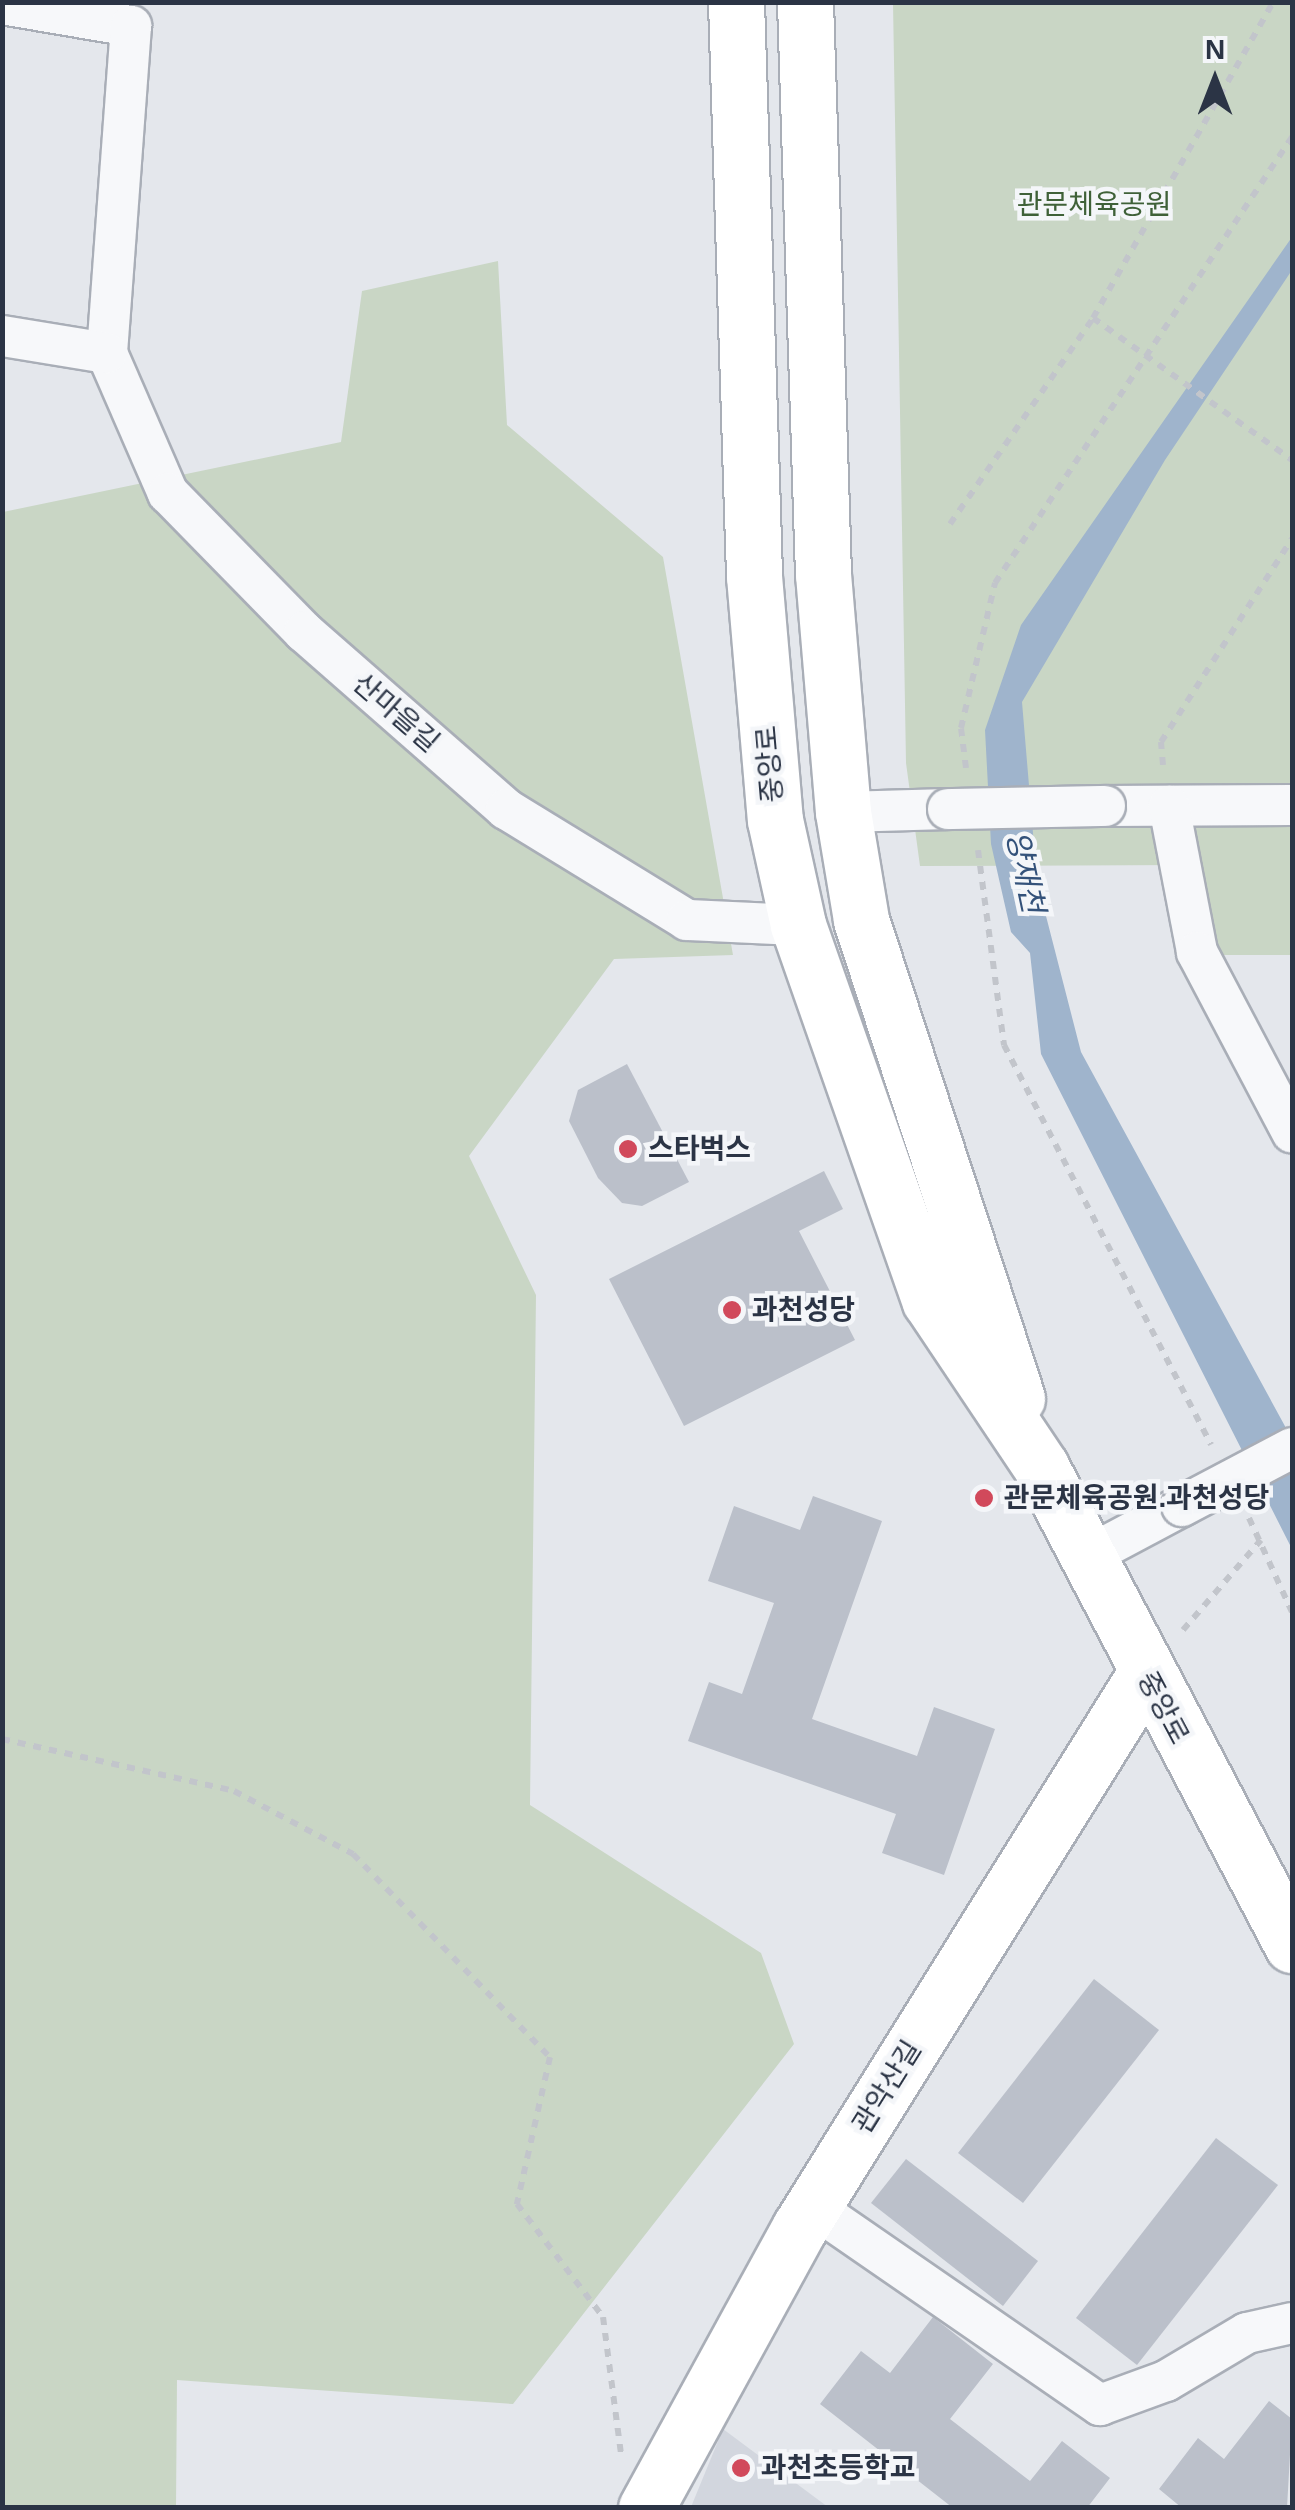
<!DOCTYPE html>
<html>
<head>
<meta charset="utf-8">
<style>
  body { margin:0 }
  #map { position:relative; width:1295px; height:2510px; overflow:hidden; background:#e4e7ec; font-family:Helvetica,"Noto Sans KR",sans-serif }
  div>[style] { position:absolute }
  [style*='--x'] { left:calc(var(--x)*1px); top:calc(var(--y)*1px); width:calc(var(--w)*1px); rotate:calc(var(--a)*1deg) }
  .built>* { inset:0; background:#d2d6de }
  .green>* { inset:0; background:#c9d6c5 }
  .water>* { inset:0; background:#9fb4cc }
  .building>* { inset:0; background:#bbc0ca }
  .path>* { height:6px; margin-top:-3px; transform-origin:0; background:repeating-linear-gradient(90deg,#c2c5cb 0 8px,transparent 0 16px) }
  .roads { filter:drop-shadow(2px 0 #a9aeb7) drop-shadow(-2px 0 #a9aeb7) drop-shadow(0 2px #a9aeb7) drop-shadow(0 -2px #a9aeb7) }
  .street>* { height:40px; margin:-20px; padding:0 20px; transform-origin:20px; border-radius:20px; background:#f7f8fa }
  .secondary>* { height:55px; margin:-27.5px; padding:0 27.5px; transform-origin:27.5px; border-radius:27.5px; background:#fff }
  .bridges { filter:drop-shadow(2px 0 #a9aeb7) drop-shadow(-2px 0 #a9aeb7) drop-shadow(0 2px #a9aeb7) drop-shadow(0 -2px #a9aeb7) }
  .street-bridge>* { height:40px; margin:-20px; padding:0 20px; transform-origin:20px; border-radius:20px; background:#f7f8fa }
  .dots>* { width:28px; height:28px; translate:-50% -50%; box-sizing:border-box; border:5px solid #f4f6f9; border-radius:50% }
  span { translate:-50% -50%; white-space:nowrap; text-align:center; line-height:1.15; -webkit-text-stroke:9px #f4f6f9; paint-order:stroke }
  .park-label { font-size:28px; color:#3f6138 }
  .street-label { font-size:28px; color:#2b3445 }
  .poi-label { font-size:28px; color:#2b3445; font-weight:700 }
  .left { translate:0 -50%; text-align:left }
  .water-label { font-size:30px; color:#34527a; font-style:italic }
  .frame { position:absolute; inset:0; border:5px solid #2b3445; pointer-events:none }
  .north { position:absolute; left:1165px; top:30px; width:100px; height:100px; -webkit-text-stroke:8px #f4f6f9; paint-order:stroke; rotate:0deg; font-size:28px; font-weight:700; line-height:40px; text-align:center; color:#2b3445 }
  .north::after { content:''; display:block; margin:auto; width:35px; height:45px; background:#2b3445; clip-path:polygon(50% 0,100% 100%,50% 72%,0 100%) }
</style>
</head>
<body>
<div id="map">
  <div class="built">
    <i style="clip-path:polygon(723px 2429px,828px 2507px,691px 2507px)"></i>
  </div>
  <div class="green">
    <i style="clip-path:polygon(893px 3px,1292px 3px,1292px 955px,1209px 955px,1185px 865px,920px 866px,906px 763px)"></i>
    <i style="clip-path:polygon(498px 261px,507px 425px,663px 557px,733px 955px,614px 959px,469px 1156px,536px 1295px,530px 1805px,761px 1953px,794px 2044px,513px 2404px,177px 2380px,176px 2507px,3px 2508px,3px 512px,341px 442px,362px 291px)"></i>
  </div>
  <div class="water">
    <i style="clip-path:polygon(1292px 237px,1292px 270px,1165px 460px,1022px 702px,1037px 881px,1081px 1052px,1292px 1439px,1292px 1549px,1041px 1054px,1030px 953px,1011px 932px,991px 844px,985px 730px,1021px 625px)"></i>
  </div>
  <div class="building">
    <i style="clip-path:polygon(627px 1064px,689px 1182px,642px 1206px,622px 1203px,598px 1178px,569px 1121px,578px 1090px)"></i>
    <i style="clip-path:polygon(824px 1171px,843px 1209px,799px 1231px,855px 1340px,684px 1426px,609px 1279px)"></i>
    <i style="clip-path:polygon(813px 1496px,882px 1521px,812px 1719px,917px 1756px,934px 1707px,995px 1729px,944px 1875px,882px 1853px,896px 1814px,688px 1741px,709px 1682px,742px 1694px,774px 1603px,708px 1581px,734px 1506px,800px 1530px)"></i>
    <i style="clip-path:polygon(1094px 1979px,1159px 2030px,1023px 2203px,958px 2153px)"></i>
    <i style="clip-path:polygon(1216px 2138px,1278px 2185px,1137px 2365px,1076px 2318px)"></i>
    <i style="clip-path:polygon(906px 2159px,1038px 2261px,1003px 2306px,871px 2203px)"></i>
    <i style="clip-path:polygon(933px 2317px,993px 2364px,950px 2419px,1030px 2481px,1062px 2441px,1110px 2478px,1087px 2508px,953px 2508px,820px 2404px,861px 2351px,890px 2373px)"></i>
    <i style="clip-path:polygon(1269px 2401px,1292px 2419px,1287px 2508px,1182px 2508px,1159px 2489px,1198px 2438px,1224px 2459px)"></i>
  </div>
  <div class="path">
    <i style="--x:1093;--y:318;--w:244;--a:35.5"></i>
    <i style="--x:950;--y:524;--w:251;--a:-55.2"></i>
    <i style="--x:1093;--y:318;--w:364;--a:-60.3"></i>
    <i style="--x:1163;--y:765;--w:23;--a:-95"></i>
    <i style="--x:1161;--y:742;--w:242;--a:-57.2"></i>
    <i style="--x:966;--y:768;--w:40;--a:-97.1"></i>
    <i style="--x:961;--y:728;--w:149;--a:-76.8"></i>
    <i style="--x:995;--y:583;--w:536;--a:-56.34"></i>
    <i style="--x:978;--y:850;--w:197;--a:82.4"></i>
    <i style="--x:1004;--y:1045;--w:450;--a:62.6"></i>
    <i style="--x:1249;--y:1518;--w:103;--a:65.4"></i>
    <i style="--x:1183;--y:1630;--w:119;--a:-49.1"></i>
    <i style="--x:2;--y:1739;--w:238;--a:12.6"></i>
    <i style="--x:234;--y:1791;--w:135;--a:27.9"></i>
    <i style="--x:353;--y:1854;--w:283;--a:45.9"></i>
    <i style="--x:550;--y:2057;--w:151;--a:102.7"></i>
    <i style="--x:517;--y:2204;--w:142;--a:52.7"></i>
    <i style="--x:603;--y:2317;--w:137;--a:82.5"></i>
  </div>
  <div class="roads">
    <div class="street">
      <i style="--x:2;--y:4;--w:131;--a:9.7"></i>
      <i style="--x:131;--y:26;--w:328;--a:94.2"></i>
      <i style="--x:107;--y:353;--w:153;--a:66.5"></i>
      <i style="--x:168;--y:493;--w:194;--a:45.6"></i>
      <i style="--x:304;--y:632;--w:269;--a:41.2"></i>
      <i style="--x:506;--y:809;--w:212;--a:31.5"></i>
      <i style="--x:687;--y:920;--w:111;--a:2.6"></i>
      <i style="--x:2;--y:336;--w:106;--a:9.2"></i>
      <i style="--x:1105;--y:806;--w:187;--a:-0.3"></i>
      <i style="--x:1169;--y:806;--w:149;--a:79.1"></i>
      <i style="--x:1197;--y:952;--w:204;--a:62.2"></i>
      <i style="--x:843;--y:812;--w:105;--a:-1.6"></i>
      <i style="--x:1086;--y:1557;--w:109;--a:-28"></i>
      <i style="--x:813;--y:2207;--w:349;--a:34.6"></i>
      <i style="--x:1100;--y:2405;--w:70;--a:-20"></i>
      <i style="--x:1166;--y:2381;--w:94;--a:-30.7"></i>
      <i style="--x:1247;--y:2333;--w:46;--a:-12.5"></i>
    </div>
    <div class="secondary">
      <i style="--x:736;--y:2;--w:574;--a:88.2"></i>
      <i style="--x:754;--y:576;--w:245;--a:85.1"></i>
      <i style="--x:775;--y:820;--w:107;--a:77.6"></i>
      <i style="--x:798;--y:925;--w:398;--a:70.7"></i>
      <i style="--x:930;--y:1301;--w:200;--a:56.2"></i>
      <i style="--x:1041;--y:1467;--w:540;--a:62.3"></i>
      <i style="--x:805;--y:2;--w:572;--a:88.2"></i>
      <i style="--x:823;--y:574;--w:239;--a:85.2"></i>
      <i style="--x:843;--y:812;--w:109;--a:80.5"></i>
      <i style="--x:861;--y:920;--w:503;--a:71.93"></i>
      <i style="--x:646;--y:2508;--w:320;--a:-61.3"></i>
      <i style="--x:800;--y:2227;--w:650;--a:-58.02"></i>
    </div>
  </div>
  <div class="bridges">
    <div class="street-bridge">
      <i style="--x:948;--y:809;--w:157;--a:-1.1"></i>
      <i style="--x:1182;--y:1506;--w:124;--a:-27.8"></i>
    </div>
  </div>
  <div class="dots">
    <i style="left:628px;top:1149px;background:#d1495b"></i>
    <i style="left:732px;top:1310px;background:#d1495b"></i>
    <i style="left:984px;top:1498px;background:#d1495b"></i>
    <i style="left:741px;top:2468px;background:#d1495b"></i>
  </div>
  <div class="park-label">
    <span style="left:1094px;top:205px">관문체육공원</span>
  </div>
  <div class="street-label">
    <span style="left:396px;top:713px;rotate:41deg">산마을길</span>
    <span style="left:770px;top:764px;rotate:-95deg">중앙로</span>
    <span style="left:1163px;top:1708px;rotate:62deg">중앙로</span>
    <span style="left:887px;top:2087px;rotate:-58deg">관악산길</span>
  </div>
  <div class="poi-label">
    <span class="left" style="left:648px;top:1149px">스타벅스</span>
    <span class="left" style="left:752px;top:1310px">과천성당</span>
    <span class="left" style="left:1004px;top:1498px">관문체육공원.과천성당</span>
    <span class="left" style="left:761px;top:2468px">과천초등학교</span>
  </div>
  <div class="water-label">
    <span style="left:1025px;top:872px;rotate:78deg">양재천</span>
  </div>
  <div class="frame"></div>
  <div class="north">N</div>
</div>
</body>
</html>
